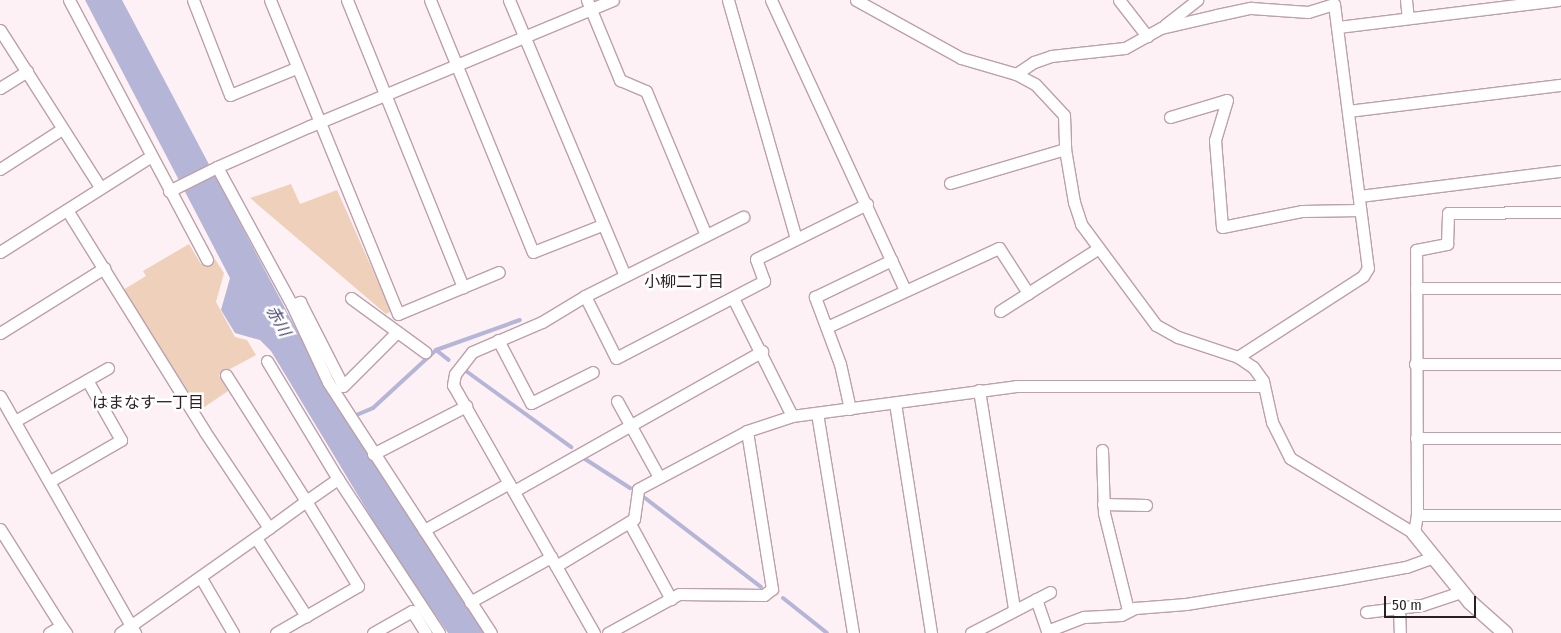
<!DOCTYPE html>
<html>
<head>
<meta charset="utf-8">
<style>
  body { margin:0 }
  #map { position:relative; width:1561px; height:633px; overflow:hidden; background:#fdf1f5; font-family:"Fira Sans Condensed","Noto Sans JP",sans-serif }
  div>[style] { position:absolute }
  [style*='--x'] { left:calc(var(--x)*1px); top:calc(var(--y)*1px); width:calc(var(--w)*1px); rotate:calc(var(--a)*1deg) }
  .green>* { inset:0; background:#eed0bb }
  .water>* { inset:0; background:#b5b5d7 }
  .stream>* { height:4px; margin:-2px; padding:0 2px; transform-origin:2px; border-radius:2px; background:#b5b5d7 }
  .roads { filter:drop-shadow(1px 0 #bca0ab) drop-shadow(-1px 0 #bca0ab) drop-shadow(0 1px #bca0ab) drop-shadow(0 -1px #bca0ab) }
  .minor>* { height:11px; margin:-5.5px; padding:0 5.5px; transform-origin:5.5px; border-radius:5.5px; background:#fff }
  .tertiary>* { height:14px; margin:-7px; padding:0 7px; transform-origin:7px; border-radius:7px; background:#fff }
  span { translate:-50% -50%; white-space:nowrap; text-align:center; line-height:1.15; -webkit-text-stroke:5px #fff; paint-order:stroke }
  .neighbourhood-label { font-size:16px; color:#2a1f24 }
  .water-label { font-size:16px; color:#403c6b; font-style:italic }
  .scale { position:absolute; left:1384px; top:596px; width:92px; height:22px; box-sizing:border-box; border:2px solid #2a1f24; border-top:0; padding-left:6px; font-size:15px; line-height:18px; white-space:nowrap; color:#2a1f24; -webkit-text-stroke:4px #fff; paint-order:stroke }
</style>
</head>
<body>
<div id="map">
  <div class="green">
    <i style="clip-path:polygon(291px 184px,300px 204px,337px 190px,391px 311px,386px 314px,250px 198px)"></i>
    <i style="clip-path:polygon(189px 244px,201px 264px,215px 259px,224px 273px,216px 302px,235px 337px,247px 340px,256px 355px,219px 375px,228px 391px,200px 410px,123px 290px,146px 276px,143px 271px)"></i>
  </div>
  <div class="water">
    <i style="clip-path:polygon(85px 0,122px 0,332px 397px,485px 633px,448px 633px,394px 555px,271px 351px,260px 340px,235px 333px,221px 310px,230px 278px)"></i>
  </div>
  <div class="stream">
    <i style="--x:436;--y:350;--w:16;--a:38"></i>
    <i style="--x:466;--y:371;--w:130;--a:35.9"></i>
    <i style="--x:354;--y:416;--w:21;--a:-23"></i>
    <i style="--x:373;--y:408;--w:86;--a:-42.6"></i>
    <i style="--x:436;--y:350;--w:89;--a:-19.7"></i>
    <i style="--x:585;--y:459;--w:54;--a:32.8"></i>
    <i style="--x:645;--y:498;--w:146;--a:37.5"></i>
    <i style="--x:783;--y:598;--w:56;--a:38.5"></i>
  </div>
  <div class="roads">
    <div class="minor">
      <i style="--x:69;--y:0;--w:294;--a:62"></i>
      <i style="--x:193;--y:0;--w:102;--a:68.7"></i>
      <i style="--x:230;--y:95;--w:71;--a:-22.2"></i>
      <i style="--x:270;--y:0;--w:339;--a:67.8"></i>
      <i style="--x:398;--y:314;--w:109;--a:-22.6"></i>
      <i style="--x:347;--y:0;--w:310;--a:68"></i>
      <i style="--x:430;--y:0;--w:272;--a:67.8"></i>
      <i style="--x:533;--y:252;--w:74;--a:-21.4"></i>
      <i style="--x:509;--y:0;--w:299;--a:67.2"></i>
      <i style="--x:587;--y:0;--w:87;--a:67.6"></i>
      <i style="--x:620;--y:80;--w:28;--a:23"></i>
      <i style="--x:646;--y:91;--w:156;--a:67.4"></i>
      <i style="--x:728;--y:0;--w:248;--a:74.1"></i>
      <i style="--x:771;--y:0;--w:319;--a:65.2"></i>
      <i style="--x:856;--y:0;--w:120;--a:28.9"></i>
      <i style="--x:961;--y:58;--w:57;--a:16.2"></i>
      <i style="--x:1016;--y:74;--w:21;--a:28"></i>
      <i style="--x:1035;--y:84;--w:42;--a:46.9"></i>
      <i style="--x:1064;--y:115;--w:34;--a:88"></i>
      <i style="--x:1065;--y:149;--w:54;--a:80.4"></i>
      <i style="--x:1074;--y:202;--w:23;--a:72"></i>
      <i style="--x:1081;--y:224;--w:126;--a:53.4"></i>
      <i style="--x:1156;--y:325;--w:25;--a:29"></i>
      <i style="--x:1178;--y:337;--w:63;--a:18.4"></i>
      <i style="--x:1238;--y:357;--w:18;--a:34"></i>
      <i style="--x:1253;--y:367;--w:17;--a:54"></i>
      <i style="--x:1263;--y:381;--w:42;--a:77.6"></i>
      <i style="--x:1272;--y:422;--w:40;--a:63.4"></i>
      <i style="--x:1290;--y:458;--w:145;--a:31.2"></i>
      <i style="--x:1414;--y:533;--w:18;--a:-81"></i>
      <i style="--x:1417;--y:515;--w:265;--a:-90.2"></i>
      <i style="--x:1416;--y:250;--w:32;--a:-11"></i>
      <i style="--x:1447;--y:244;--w:31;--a:-88"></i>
      <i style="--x:1448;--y:213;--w:113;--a:-0.5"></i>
      <i style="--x:1119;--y:0;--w:46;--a:52.1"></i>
      <i style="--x:1406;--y:0;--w:18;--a:84"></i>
      <i style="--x:1165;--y:25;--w:41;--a:-38"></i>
      <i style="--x:1338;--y:27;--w:222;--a:-7"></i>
      <i style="--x:0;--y:30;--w:186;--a:57.5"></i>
      <i style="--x:1016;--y:74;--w:22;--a:-34"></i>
      <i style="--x:1034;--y:62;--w:18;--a:-19"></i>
      <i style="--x:1051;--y:56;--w:74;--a:-6.2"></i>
      <i style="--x:1125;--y:48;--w:41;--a:-29.1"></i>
      <i style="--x:1161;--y:28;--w:57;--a:-13.1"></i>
      <i style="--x:1217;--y:15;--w:35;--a:-12"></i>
      <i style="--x:1251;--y:8;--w:57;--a:4"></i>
      <i style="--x:1308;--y:12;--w:27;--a:-17"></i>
      <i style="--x:1334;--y:4;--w:266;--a:82.7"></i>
      <i style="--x:1368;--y:268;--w:9;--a:122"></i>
      <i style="--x:1363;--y:276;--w:149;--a:147.1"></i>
      <i style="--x:0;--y:88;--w:32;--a:-32"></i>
      <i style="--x:1348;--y:111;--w:215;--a:-7"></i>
      <i style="--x:1170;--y:117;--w:59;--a:-16.6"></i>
      <i style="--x:1227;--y:100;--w:42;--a:106.7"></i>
      <i style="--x:1215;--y:140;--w:87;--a:85.4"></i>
      <i style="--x:1222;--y:227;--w:82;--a:-11.3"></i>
      <i style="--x:1302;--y:211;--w:58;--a:-1"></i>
      <i style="--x:217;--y:167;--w:157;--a:61.5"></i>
      <i style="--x:292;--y:305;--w:85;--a:64.9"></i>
      <i style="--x:328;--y:382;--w:299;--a:57"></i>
      <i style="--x:0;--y:169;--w:74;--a:-32.8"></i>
      <i style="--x:950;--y:183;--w:120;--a:-16.5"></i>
      <i style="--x:169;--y:191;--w:54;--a:-26.6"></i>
      <i style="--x:217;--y:167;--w:102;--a:-23.8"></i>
      <i style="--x:310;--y:126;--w:328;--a:-22.6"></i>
      <i style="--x:1359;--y:196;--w:204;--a:-7.1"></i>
      <i style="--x:67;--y:210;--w:261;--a:58.1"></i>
      <i style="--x:205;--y:432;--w:115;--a:56.3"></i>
      <i style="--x:269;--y:528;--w:182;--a:144.8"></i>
      <i style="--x:0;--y:252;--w:179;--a:-32.4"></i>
      <i style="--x:1416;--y:288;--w:145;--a:0"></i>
      <i style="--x:585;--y:296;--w:69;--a:63.4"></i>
      <i style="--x:616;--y:358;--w:167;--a:-27.5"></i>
      <i style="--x:764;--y:281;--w:23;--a:-110"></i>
      <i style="--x:756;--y:259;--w:124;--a:-26.4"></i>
      <i style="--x:351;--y:298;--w:92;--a:36.1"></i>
      <i style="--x:733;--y:298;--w:132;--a:63.4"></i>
      <i style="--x:292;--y:305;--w:9;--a:-21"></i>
      <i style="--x:300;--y:302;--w:94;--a:62.9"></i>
      <i style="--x:343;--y:386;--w:76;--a:-45"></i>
      <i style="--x:1000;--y:311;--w:117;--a:-32.5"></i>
      <i style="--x:827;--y:327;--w:189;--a:-24.7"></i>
      <i style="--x:999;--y:248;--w:54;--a:57.2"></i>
      <i style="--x:0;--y:333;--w:123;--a:-32"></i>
      <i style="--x:498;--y:340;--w:71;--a:62.4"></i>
      <i style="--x:531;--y:403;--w:69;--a:-26.6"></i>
      <i style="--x:267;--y:361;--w:138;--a:59"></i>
      <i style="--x:338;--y:479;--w:184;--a:56.7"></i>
      <i style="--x:1415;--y:364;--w:146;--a:0"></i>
      <i style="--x:226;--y:375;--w:149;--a:57.6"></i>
      <i style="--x:306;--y:501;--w:39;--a:-35"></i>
      <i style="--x:979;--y:390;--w:222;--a:80.9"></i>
      <i style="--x:0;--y:396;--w:273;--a:60.3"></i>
      <i style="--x:617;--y:401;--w:87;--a:61.1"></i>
      <i style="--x:895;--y:403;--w:233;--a:81.1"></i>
      <i style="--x:850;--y:409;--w:46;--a:-102.5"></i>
      <i style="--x:840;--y:364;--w:72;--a:-110.5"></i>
      <i style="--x:815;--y:297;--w:85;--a:-25.7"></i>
      <i style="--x:817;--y:413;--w:223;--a:80.7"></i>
      <i style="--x:15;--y:421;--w:107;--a:-29.7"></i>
      <i style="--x:1416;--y:438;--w:145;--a:0"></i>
      <i style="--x:1102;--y:450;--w:63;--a:88.2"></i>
      <i style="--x:1104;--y:513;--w:100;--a:76.1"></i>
      <i style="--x:373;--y:454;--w:105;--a:-27.3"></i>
      <i style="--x:50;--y:481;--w:82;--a:-30"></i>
      <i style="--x:121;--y:440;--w:69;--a:-119.5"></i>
      <i style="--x:514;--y:491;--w:285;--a:-29.4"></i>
      <i style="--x:1103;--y:504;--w:43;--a:1.3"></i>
      <i style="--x:1417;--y:515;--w:144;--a:0"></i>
      <i style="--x:629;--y:522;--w:88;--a:61.4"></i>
      <i style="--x:0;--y:529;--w:115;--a:57.8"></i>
      <i style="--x:424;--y:530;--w:97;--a:-28.9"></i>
      <i style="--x:256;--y:538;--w:93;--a:57.3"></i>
      <i style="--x:306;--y:616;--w:60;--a:-30"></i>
      <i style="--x:358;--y:586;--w:100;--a:-121.5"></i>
      <i style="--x:306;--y:501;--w:46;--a:143.9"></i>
      <i style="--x:556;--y:566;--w:91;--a:-31.1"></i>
      <i style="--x:634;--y:519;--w:30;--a:-82"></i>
      <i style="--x:638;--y:489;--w:123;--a:-28"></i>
      <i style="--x:747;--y:431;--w:47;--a:-18.4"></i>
      <i style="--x:792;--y:416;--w:226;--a:-7.6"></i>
      <i style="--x:1016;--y:386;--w:248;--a:0"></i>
      <i style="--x:201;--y:578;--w:64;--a:59.8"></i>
      <i style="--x:1036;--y:599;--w:36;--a:71"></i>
      <i style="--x:470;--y:602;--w:93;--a:-29.1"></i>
      <i style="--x:1399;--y:608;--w:25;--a:88"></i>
      <i style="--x:1366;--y:612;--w:56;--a:-7.1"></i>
      <i style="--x:1422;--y:605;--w:41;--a:-18.4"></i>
      <i style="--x:1047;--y:631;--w:40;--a:-21"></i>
      <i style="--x:1084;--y:617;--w:37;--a:-3"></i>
      <i style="--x:1121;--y:615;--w:16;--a:-27"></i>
      <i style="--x:1135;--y:608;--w:51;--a:-4.5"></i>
      <i style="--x:1186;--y:604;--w:155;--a:-9.3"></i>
      <i style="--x:1339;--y:579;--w:68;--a:-10.2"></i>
      <i style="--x:1406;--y:567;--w:30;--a:-20"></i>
      <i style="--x:49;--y:633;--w:14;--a:-30"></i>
      <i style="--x:61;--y:626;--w:9;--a:54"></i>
      <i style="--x:276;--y:633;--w:34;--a:-30"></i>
      <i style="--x:373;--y:633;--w:45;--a:-29.4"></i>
      <i style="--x:412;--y:611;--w:26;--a:58"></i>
      <i style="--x:594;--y:633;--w:285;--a:-119.6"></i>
      <i style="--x:453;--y:385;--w:11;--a:-80"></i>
      <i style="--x:455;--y:374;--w:28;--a:-52"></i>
      <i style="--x:472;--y:352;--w:76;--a:-23.2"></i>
      <i style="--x:542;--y:322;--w:50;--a:-31.2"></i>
      <i style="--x:585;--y:296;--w:177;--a:-26.6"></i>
      <i style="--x:608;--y:633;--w:81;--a:-28.8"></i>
      <i style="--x:679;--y:594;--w:85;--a:0.7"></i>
      <i style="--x:764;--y:595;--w:10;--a:-37"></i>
      <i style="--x:772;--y:589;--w:160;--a:-99"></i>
      <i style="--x:971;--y:633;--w:89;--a:-27.4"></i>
    </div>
    <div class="tertiary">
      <i style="--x:1414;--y:533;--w:89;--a:50.9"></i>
      <i style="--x:1470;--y:602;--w:47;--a:41.5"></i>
    </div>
  </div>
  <div class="neighbourhood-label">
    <span style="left:684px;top:282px">小柳二丁目</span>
    <span style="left:148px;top:403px">はまなす一丁目</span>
  </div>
  <div class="water-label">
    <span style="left:278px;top:321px;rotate:61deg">赤川</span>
  </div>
  <div class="scale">50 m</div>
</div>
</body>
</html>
